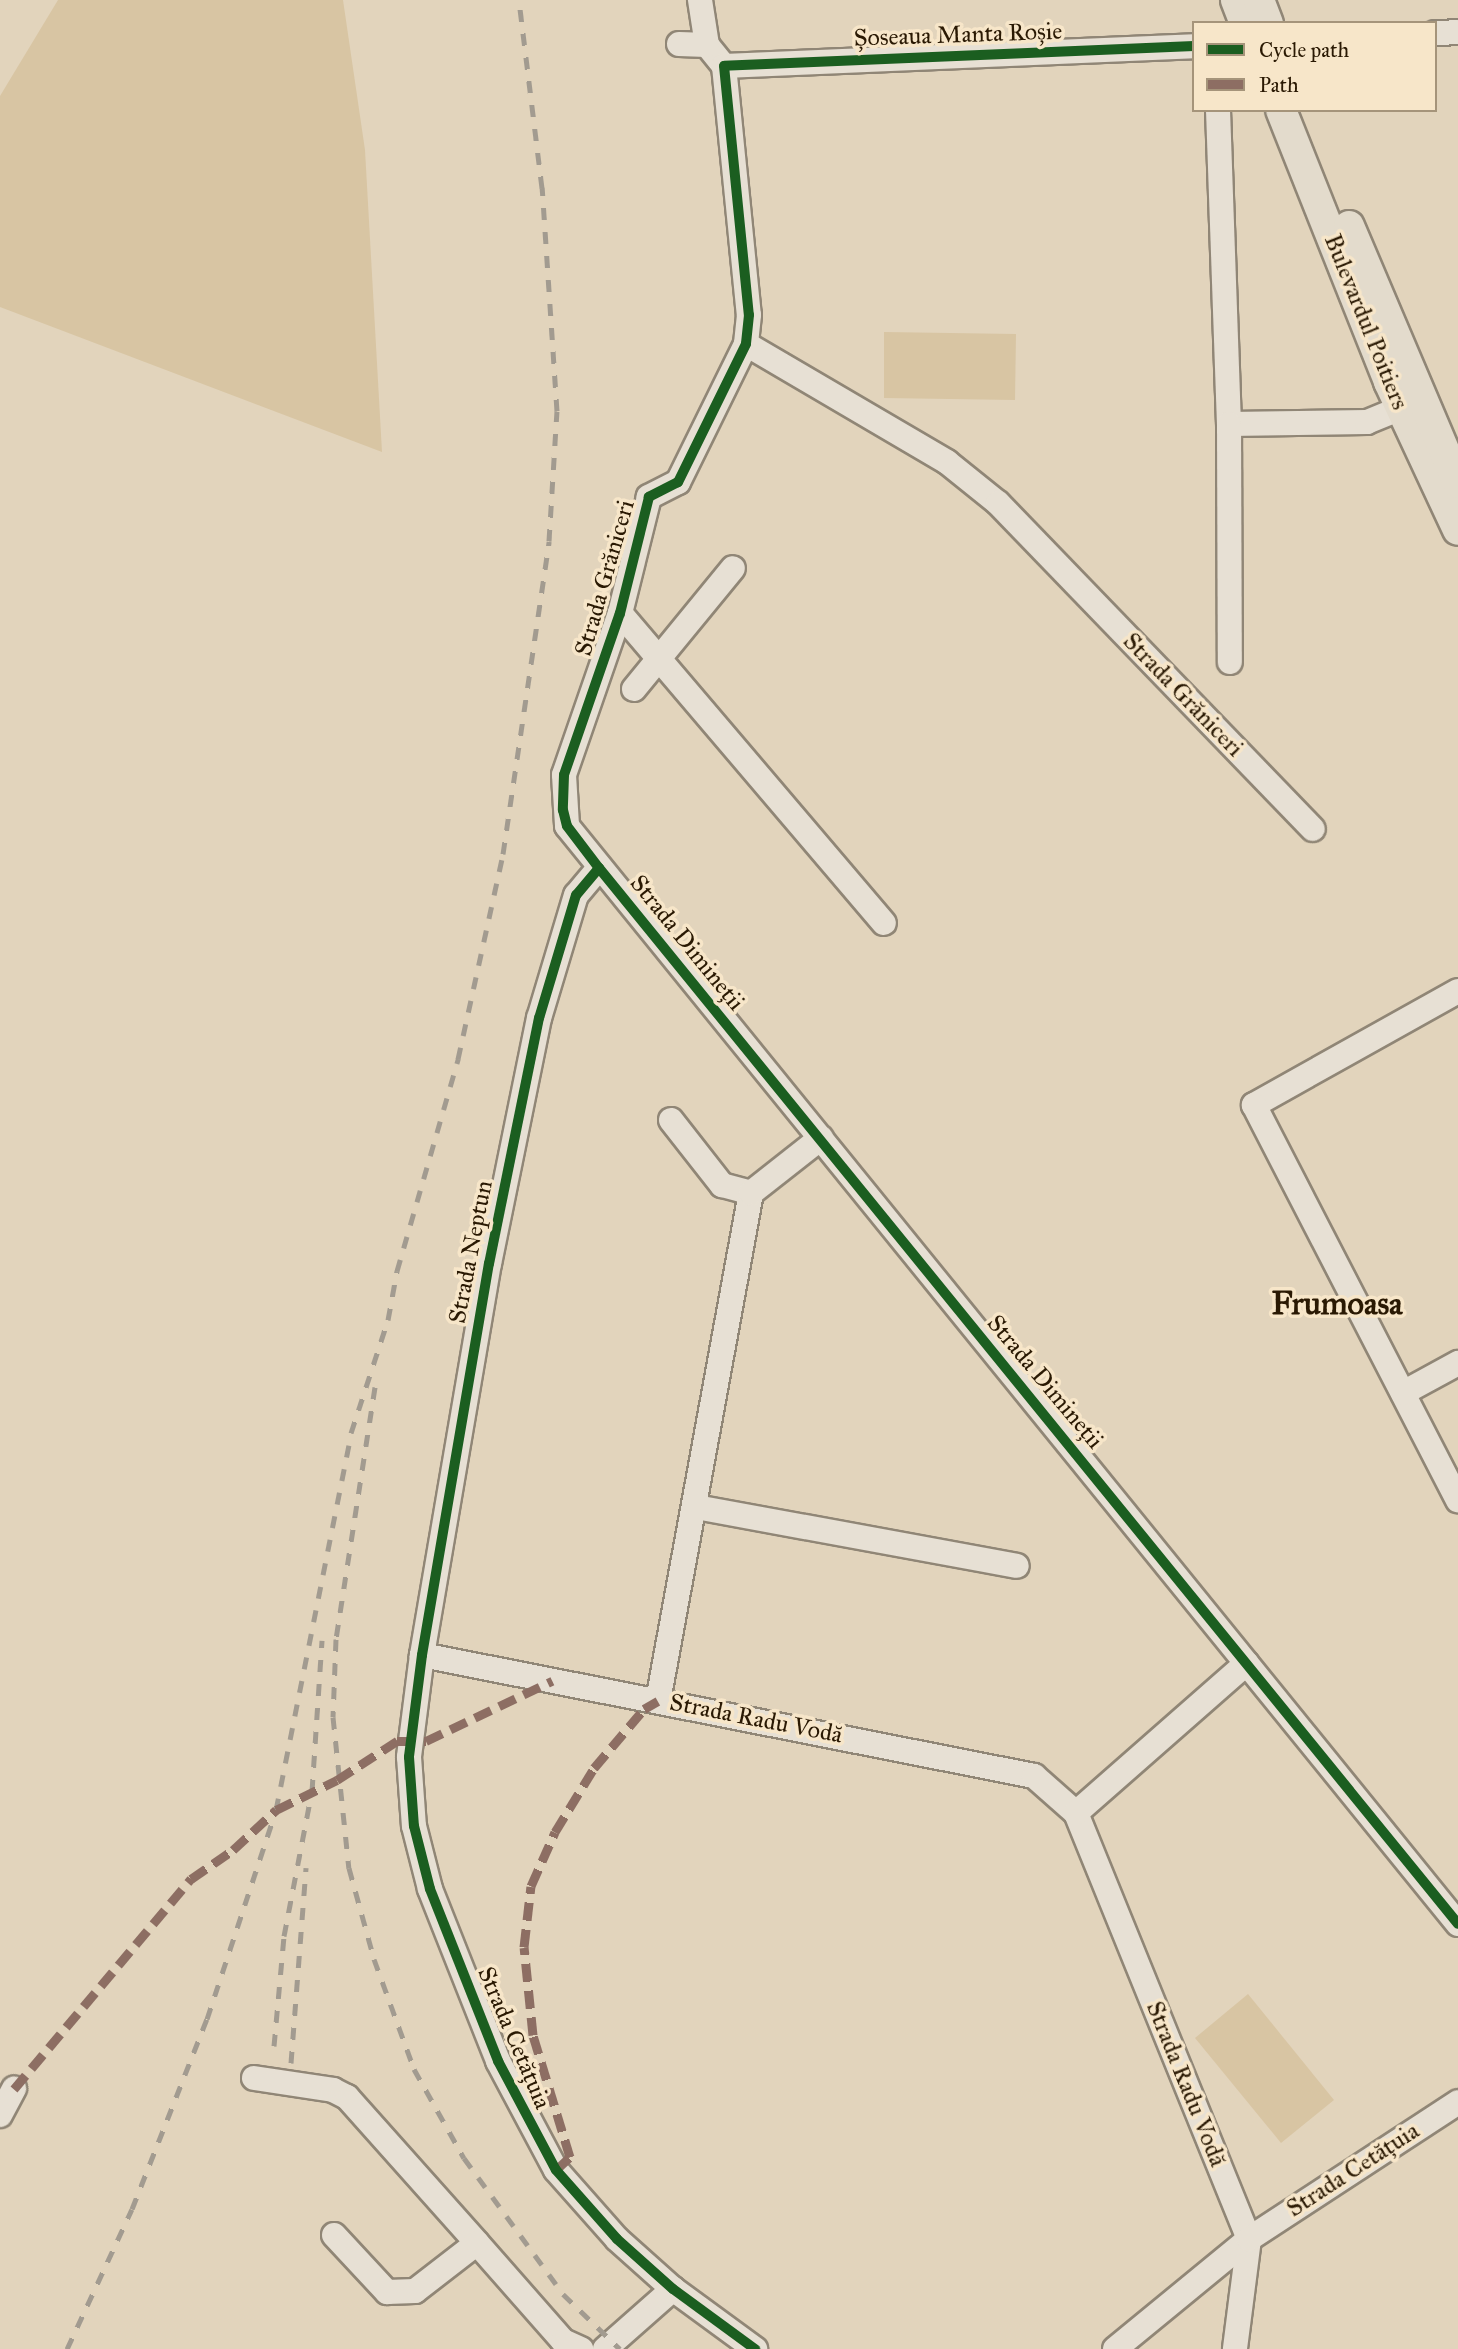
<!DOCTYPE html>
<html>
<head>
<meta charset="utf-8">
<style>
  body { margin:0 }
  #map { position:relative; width:1458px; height:2349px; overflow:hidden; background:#e2d4bc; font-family:"IM FELL Great Primer",serif }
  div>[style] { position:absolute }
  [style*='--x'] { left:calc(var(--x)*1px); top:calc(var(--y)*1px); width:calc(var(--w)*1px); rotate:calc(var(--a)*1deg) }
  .green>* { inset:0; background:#d8c5a3 }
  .roads { filter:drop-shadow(2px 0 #908676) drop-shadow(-2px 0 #908676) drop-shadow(0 2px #908676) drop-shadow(0 -2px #908676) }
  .minor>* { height:24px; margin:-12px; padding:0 12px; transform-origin:12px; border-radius:12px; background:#e7e0d4 }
  .major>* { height:30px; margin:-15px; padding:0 15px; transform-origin:15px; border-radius:15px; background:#e3dbcc }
  .rail>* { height:5px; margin-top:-2.5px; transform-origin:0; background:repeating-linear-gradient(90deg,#a29b90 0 12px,transparent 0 24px) }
  .quiet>* { height:9px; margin-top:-4.5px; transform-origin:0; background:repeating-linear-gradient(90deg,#8d6e63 0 18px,transparent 0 27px) }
  .cycleway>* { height:10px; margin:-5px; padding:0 5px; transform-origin:5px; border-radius:5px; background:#1b5e20 }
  span { translate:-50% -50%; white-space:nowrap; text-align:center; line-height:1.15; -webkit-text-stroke:7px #f7e6c9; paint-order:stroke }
  .street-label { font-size:24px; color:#2a1903 }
  .district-label { font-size:32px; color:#2a1903; font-weight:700 }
  .legend { position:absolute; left:1192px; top:21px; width:245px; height:91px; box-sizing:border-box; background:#f7e6c9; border:2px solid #a5947a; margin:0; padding:9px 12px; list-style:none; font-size:21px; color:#2a1903 }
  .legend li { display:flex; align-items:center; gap:14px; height:35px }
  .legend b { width:35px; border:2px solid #a5947a }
</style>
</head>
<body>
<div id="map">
  <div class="green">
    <i style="clip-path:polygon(58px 0,343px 0,365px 150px,382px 452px,0 307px,0 96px)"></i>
    <i style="clip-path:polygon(884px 332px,1016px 334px,1015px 400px,884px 398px)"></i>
    <i style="clip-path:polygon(1248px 1994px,1334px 2100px,1281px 2143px,1195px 2038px)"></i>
  </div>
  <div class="roads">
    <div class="minor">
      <i style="--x:700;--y:0;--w:46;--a:81.2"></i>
      <i style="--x:707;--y:45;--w:27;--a:51"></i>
      <i style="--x:1435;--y:33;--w:23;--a:-2"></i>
      <i style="--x:679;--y:44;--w:28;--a:2"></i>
      <i style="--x:724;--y:66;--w:250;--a:84.3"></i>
      <i style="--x:749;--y:315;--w:29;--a:96"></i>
      <i style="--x:746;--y:344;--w:154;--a:116.2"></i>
      <i style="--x:678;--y:482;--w:33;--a:153"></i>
      <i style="--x:649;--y:497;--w:120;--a:104"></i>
      <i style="--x:620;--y:613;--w:171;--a:109.1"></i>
      <i style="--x:564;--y:775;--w:51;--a:86.6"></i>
      <i style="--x:567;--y:826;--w:1414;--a:50.94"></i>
      <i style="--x:724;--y:66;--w:470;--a:-2.4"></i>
      <i style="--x:1218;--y:110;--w:314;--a:88"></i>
      <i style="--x:1229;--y:424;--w:138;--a:-0.8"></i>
      <i style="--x:1367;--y:422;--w:53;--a:-22.2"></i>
      <i style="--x:746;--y:344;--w:233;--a:30.4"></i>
      <i style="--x:947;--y:462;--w:65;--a:38.8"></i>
      <i style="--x:998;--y:503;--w:453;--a:46"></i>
      <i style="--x:1229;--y:424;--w:238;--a:89.8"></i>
      <i style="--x:620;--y:613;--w:407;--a:49.6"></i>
      <i style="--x:634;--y:689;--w:156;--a:-50.7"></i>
      <i style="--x:599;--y:868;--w:35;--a:130"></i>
      <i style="--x:576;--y:895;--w:128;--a:106.7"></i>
      <i style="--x:539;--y:1018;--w:250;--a:101.5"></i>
      <i style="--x:489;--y:1263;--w:398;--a:99.7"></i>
      <i style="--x:422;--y:1655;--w:103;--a:97.3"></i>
      <i style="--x:409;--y:1757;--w:69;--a:85.9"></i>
      <i style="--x:414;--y:1826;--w:65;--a:75.7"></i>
      <i style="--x:430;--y:1889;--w:185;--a:68.4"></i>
      <i style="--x:498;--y:2061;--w:123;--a:62"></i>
      <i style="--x:556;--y:2170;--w:92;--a:48.5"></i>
      <i style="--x:617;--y:2239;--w:75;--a:41.8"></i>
      <i style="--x:673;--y:2289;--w:102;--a:36.2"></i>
      <i style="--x:1458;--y:991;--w:234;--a:150.8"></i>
      <i style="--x:1254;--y:1105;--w:445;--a:62.7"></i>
      <i style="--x:671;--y:1120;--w:83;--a:51.9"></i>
      <i style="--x:722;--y:1185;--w:30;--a:15"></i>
      <i style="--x:1403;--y:1393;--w:63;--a:-28.6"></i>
      <i style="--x:696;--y:1507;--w:326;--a:10.4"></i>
      <i style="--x:422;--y:1655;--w:624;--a:11.18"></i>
      <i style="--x:1034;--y:1776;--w:56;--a:41.4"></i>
      <i style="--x:1076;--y:1813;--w:460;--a:67.9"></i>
      <i style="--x:1249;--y:2239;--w:111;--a:97.3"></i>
      <i style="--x:658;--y:1701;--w:516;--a:-79.63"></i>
      <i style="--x:751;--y:1193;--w:89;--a:-38.2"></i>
      <i style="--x:1076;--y:1813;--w:227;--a:-41.3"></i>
      <i style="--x:254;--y:2078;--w:80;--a:8.6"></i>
      <i style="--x:333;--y:2090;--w:16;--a:27"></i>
      <i style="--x:347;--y:2097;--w:195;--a:48.3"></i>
      <i style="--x:0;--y:2115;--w:30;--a:-62"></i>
      <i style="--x:334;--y:2235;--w:78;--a:47.1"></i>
      <i style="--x:387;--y:2292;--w:28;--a:-2"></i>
      <i style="--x:415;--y:2291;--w:78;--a:-37.7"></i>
      <i style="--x:477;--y:2243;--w:130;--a:48.7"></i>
      <i style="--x:563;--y:2341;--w:20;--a:24"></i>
      <i style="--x:605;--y:2349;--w:91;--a:-41.4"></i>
      <i style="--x:1115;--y:2349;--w:173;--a:-39.4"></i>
      <i style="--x:1249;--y:2239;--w:250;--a:-33.2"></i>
    </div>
    <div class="major">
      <i style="--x:1236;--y:0;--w:25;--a:69"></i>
      <i style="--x:1259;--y:0;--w:25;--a:69"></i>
      <i style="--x:1281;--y:110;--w:293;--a:68.3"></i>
      <i style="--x:1389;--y:382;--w:163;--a:65"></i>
      <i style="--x:1349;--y:226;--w:279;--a:67"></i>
    </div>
  </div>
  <div class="rail">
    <i style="--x:375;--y:1387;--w:255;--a:98.8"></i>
    <i style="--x:336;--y:1639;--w:78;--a:92.2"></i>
    <i style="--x:333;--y:1717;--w:152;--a:84"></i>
    <i style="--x:349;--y:1868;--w:94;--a:74.6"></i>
    <i style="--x:374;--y:1959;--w:117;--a:70"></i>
    <i style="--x:414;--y:2069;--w:102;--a:60.7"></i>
    <i style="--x:464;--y:2158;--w:168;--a:53.9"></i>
    <i style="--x:563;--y:2294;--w:79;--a:44"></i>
    <i style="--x:274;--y:2046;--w:110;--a:-84.8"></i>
    <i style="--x:284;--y:1936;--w:148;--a:-79.1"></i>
    <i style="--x:312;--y:1791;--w:151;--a:-86.2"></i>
    <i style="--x:291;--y:2063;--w:196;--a:-85.6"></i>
    <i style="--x:67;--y:2349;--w:154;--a:-65.1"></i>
    <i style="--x:132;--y:2209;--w:204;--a:-68.5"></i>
    <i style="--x:207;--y:2019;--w:220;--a:-71.7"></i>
    <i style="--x:276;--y:1810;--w:384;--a:-78.7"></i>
    <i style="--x:351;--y:1433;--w:119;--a:-71.9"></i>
    <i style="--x:388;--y:1320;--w:50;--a:-79.6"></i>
    <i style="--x:397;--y:1271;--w:221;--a:-73.9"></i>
    <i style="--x:458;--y:1059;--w:210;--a:-77.6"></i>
    <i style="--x:503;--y:854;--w:316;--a:-81.6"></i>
    <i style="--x:549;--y:541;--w:130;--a:-86.5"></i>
    <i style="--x:557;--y:411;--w:224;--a:-93.8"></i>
    <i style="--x:542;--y:188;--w:189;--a:-97"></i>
  </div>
  <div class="quiet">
    <i style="--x:14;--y:2089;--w:275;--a:-49.9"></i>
    <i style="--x:191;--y:1879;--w:51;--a:-34.6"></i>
    <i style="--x:233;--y:1850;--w:59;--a:-42.9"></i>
    <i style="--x:276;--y:1810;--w:68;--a:-26.2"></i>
    <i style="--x:337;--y:1780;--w:72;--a:-33"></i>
    <i style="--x:397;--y:1741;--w:29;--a:0"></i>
    <i style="--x:426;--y:1741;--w:140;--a:-25.5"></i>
    <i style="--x:556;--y:2170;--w:19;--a:-43"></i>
    <i style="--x:570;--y:2157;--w:127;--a:-106.9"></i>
    <i style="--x:533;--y:2035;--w:88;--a:-95.8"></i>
    <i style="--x:524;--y:1947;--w:61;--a:-83.5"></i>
    <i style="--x:531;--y:1886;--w:59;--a:-66"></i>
    <i style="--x:555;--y:1832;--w:75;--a:-58.6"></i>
    <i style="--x:594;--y:1768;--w:77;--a:-49.7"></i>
    <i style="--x:644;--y:1709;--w:16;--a:-30"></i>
  </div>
  <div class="cycleway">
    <i style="--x:1194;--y:46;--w:470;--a:177.6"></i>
    <i style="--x:724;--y:66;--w:250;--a:84.3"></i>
    <i style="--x:749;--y:315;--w:29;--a:96"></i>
    <i style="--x:746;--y:344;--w:154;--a:116.2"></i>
    <i style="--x:678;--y:482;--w:33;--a:153"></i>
    <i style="--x:649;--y:497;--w:120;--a:104"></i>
    <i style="--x:620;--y:613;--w:171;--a:109.1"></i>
    <i style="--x:564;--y:775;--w:35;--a:92"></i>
    <i style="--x:563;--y:810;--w:16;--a:76"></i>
    <i style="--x:567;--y:826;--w:53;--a:52.7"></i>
    <i style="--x:599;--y:868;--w:1361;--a:50.87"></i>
    <i style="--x:599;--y:868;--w:35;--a:130"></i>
    <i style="--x:576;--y:895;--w:128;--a:106.7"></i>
    <i style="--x:539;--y:1018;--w:250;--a:101.5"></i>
    <i style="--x:489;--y:1263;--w:398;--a:99.7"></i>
    <i style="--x:422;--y:1655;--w:103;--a:97.3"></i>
    <i style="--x:409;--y:1757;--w:69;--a:85.9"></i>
    <i style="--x:414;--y:1826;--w:65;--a:75.7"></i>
    <i style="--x:430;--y:1889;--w:185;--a:68.4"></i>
    <i style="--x:498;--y:2061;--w:123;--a:62"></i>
    <i style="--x:556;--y:2170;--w:92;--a:48.5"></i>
    <i style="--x:617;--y:2239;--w:75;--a:41.8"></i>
    <i style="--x:673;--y:2289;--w:102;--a:36.2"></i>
  </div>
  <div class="street-label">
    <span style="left:958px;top:35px;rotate:-2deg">Șoseaua Manta Roșie</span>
    <span style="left:1366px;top:322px;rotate:68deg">Bulevardul Poitiers</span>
    <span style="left:605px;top:578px;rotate:-74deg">Strada Grăniceri</span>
    <span style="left:1183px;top:695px;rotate:46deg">Strada Grăniceri</span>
    <span style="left:687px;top:943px;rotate:51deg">Strada Dimineții</span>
    <span style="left:471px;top:1252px;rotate:-79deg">Strada Neptun</span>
    <span style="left:1045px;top:1382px;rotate:50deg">Strada Dimineții</span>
    <span style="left:756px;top:1719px;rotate:11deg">Strada Radu Vodă</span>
    <span style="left:514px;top:2038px;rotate:67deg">Strada Cetățuia</span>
    <span style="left:1186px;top:2084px;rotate:68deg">Strada Radu Vodă</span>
    <span style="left:1353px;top:2170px;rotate:-33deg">Strada Cetățuia</span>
  </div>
  <div class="district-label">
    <span style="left:1337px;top:1304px">Frumoasa</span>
  </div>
  <ul class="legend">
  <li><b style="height:9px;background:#1b5e20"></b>Cycle path</li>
  <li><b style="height:9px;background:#8d6e63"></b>Path</li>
  </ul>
</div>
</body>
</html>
